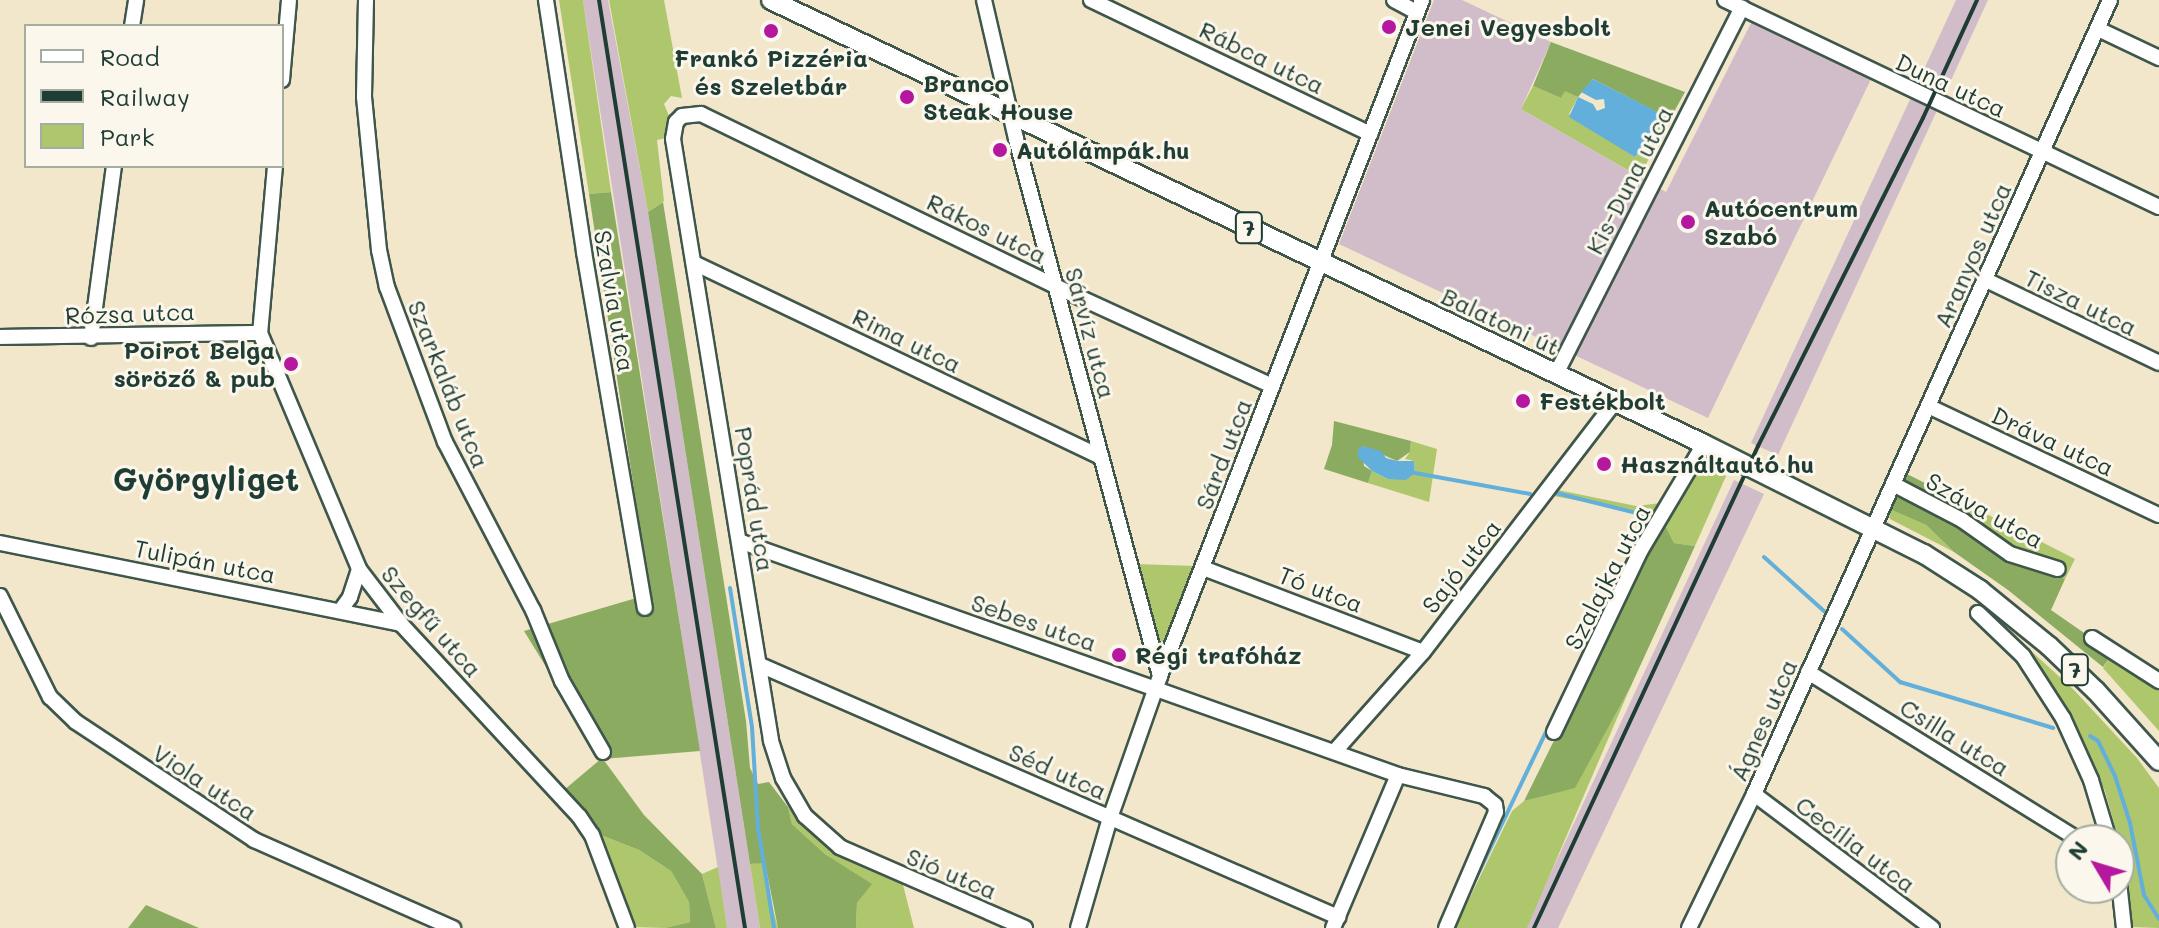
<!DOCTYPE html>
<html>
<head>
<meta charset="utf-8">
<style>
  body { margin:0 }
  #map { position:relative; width:2159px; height:928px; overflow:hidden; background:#f2e6cb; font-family:Mali,sans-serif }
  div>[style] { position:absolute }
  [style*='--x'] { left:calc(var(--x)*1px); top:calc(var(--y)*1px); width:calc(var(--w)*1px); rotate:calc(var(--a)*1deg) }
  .industrial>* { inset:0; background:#d1bdc9 }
  .green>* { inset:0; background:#afc76c }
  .forest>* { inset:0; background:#8bac60 }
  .water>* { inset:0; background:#62afdc }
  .stream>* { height:4px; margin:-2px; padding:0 2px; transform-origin:2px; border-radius:2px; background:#62afdc }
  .roads { filter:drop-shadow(2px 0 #3f564b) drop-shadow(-2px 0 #3f564b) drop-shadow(0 2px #3f564b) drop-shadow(0 -2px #3f564b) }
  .minor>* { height:14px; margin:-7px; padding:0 7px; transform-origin:7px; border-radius:7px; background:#fff }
  .major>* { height:18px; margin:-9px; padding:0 9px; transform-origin:9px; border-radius:9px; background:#fff }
  .rail>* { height:4px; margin:-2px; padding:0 2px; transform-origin:2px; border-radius:2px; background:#1f3d34 }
  .dots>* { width:22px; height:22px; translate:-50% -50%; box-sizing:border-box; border:4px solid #fbf7ec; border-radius:50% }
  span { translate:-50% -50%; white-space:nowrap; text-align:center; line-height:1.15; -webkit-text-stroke:6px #fbf7ec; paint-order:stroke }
  .shield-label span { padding:2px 6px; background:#fbf7ec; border:2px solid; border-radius:6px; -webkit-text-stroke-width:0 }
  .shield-label { font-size:22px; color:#1f3d34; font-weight:700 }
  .poi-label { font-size:24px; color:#1f3d34; font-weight:700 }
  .left { translate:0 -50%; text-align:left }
  .right { translate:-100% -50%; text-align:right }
  .street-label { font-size:24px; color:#1f3d34 }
  .district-label { font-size:32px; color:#1f3d34; font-weight:700 }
  .legend { position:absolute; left:24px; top:24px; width:260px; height:144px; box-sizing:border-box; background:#fbf7ec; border:2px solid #a3ada2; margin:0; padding:10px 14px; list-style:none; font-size:24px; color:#1f3d34 }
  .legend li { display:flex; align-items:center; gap:16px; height:40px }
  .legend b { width:40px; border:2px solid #a3ada2 }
  .north { position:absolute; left:2055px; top:824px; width:80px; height:80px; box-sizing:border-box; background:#fbf7ec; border:2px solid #a3ada2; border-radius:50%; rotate:308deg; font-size:22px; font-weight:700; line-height:32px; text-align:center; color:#1f3d34 }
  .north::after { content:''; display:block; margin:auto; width:28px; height:36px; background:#b5179e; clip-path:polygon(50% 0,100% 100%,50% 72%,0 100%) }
</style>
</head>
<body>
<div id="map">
  <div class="industrial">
    <i style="clip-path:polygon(583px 0,608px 0,648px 212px,760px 928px,727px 928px)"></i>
    <i style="clip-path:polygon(1434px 0,1462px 0,1551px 42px,1521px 109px,1666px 192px,1752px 21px,1872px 77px,1708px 418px,1339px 244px)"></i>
    <i style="clip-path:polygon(1956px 0,1988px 0,1778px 455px,1751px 443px)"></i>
    <i style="clip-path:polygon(1734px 480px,1764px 494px,1558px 928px,1525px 928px)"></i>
  </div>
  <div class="green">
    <i style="clip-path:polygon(559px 0,583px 0,611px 192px,589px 194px)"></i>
    <i style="clip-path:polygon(609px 0,664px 0,682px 98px,671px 96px,664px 104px,672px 123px,670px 137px,657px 140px,664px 201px,648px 212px)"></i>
    <i style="clip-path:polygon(1533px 86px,1561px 98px,1565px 90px,1578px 97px,1569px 114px,1635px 157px,1663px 115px,1670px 119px,1667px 120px,1640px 177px,1521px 109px)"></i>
    <i style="clip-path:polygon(1411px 441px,1437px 449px,1429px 502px,1368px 483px,1372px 471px,1388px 479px,1415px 473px,1414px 461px,1405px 459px,1410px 452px)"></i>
    <i style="clip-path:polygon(1699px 463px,1726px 476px,1695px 546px,1674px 543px,1663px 521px)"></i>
    <i style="clip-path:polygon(1558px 490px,1636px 506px,1661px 503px,1655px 515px,1554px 496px)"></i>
    <i style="clip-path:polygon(1963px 502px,2075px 559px,2065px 579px,2020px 562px,1954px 522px)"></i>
    <i style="clip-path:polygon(1887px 508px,1926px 525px,1954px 552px,1890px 519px)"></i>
    <i style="clip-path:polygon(1134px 564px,1197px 566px,1167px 640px,1163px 642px,1155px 638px)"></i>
    <i style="clip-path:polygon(2005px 627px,2074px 690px,2137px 758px,2159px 788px,2159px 928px,2132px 927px,2121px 849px,2105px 791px,2070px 714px,2042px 670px)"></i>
    <i style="clip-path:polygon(2113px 653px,2159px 681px,2159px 731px,2103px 668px)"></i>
    <i style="clip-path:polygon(1630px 688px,1527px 928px,1455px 928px,1512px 811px,1524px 801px,1575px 787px)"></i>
    <i style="clip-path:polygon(788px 807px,816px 832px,902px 881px,914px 928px,856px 928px,857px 903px,871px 884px,825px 854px,792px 824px)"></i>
    <i style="clip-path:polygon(598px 834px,639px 850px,671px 871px,689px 902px,690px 922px,665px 928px,632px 927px)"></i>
    <i style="clip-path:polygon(765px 862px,772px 905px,778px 928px,760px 928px,750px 864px)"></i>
    <i style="clip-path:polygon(718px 867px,727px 928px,716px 928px,702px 874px)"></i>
  </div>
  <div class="forest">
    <i style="clip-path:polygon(1551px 42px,1685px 92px,1670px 119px,1593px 79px,1578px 97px,1565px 91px,1561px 98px,1533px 86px)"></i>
    <i style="clip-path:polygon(611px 192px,700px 751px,603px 759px,644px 815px,702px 874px,716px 928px,665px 928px,690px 922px,689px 902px,671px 871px,639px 850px,598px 834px,564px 790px,602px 758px,524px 631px,650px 594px,589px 194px)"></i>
    <i style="clip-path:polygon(663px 202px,746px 721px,750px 768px,758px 784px,769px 782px,788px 807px,792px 824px,825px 854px,872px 884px,857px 903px,856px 928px,778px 928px,765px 863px,750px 864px,648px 212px)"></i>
    <i style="clip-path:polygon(1334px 421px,1411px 441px,1410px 452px,1397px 461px,1363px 446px,1364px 466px,1372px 471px,1368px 483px,1324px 469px,1332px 445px)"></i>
    <i style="clip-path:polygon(1903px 472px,1963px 502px,1955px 522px,2020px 562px,2065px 579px,2051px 610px,2113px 653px,2103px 667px,2008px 590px,1954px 552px,1926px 525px,1887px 508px)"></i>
    <i style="clip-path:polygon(1663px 521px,1674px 543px,1695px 546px,1630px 688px,1575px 788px,1524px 801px)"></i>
    <i style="clip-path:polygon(146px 905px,199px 928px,128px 928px)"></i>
  </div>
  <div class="water">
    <i style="clip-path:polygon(1593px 79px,1663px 115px,1635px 157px,1569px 117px,1578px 97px,1593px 104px,1597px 111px,1605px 108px,1604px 99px,1596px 100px,1581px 92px)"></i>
    <i style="clip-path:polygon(1362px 446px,1381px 451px,1386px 458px,1397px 461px,1414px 461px,1415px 473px,1406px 480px,1388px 479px,1372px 471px,1358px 457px,1358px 450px)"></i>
  </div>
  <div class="stream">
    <i style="--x:1415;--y:473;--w:117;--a:10.3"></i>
    <i style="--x:1552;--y:492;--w:103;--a:14"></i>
    <i style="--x:1652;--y:517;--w:15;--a:118"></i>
    <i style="--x:1764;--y:557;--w:81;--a:42"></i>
    <i style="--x:730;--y:588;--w:141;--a:81"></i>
    <i style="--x:752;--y:727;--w:101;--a:86.6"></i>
    <i style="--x:758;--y:828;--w:101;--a:80.9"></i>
    <i style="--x:1842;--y:629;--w:79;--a:42.4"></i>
    <i style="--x:1900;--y:682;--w:160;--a:16.7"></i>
    <i style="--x:2090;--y:736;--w:9;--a:32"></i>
    <i style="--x:2098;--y:741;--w:39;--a:64"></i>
    <i style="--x:2115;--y:776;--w:49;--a:72.3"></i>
    <i style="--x:2130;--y:823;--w:73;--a:79"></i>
    <i style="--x:2144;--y:895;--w:28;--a:58"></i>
    <i style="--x:1465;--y:901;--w:319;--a:-64.4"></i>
  </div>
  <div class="roads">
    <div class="minor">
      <i style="--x:366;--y:0;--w:97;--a:91.2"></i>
      <i style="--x:364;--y:97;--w:154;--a:84.4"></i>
      <i style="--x:379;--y:250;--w:38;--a:78"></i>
      <i style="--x:387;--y:287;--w:165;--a:69.5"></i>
      <i style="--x:445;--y:442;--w:190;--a:62.4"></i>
      <i style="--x:533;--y:610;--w:77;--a:67.8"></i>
      <i style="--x:562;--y:681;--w:82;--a:60"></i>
      <i style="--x:546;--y:0;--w:255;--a:81.4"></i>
      <i style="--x:584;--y:252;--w:361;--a:80.3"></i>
      <i style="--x:984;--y:0;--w:143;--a:77"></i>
      <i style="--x:1016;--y:139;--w:556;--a:74.99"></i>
      <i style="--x:1091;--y:0;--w:310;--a:25.6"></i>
      <i style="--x:1394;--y:0;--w:26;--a:28"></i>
      <i style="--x:1725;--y:0;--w:481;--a:25.5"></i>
      <i style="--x:132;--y:26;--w:26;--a:-81"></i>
      <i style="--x:2098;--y:29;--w:68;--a:25.4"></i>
      <i style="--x:282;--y:80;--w:80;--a:-85"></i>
      <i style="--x:275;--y:166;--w:168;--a:95.1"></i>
      <i style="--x:260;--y:333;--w:256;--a:67.2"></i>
      <i style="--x:359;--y:569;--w:69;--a:52.6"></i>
      <i style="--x:401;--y:624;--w:262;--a:47.2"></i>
      <i style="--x:579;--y:816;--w:23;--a:56"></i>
      <i style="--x:592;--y:835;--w:99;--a:69.4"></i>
      <i style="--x:694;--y:263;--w:451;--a:25.5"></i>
      <i style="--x:1984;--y:279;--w:194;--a:25.6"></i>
      <i style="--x:0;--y:337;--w:260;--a:-0.9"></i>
      <i style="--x:91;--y:338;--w:174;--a:-82.4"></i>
      <i style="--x:1556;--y:374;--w:411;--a:-63.1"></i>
      <i style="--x:1928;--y:406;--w:255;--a:25.3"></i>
      <i style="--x:1893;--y:484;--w:78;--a:27.6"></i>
      <i style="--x:1962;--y:520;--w:59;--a:35.3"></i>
      <i style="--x:2010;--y:554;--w:50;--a:17.4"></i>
      <i style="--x:739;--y:541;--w:699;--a:19.55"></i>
      <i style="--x:1398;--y:775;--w:89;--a:13.7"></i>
      <i style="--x:1484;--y:796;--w:14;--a:39"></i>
      <i style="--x:1495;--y:805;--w:7;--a:82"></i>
      <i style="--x:1496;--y:812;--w:126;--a:113.3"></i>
      <i style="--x:0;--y:543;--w:409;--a:11.4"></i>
      <i style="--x:1203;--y:568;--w:235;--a:20.9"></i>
      <i style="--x:0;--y:596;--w:113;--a:63.7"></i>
      <i style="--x:50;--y:697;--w:36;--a:44"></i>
      <i style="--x:76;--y:722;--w:214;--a:33.5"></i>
      <i style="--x:254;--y:840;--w:218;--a:23.9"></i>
      <i style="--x:340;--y:611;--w:17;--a:-54"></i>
      <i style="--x:350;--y:597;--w:29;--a:-72"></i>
      <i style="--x:1978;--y:613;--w:62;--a:43.7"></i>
      <i style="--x:2023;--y:656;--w:74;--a:57.2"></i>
      <i style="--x:2063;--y:718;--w:68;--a:65.7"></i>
      <i style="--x:2091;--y:780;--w:63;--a:73.3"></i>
      <i style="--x:2092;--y:638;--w:80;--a:32.7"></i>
      <i style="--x:760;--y:665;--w:631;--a:23.56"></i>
      <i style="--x:1808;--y:672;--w:319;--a:31.8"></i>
      <i style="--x:1554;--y:732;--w:202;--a:-64.5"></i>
      <i style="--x:1641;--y:550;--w:123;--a:-59.3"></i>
      <i style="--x:1335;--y:751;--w:132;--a:-48.4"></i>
      <i style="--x:1423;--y:652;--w:315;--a:-52.5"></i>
      <i style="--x:1754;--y:794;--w:223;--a:37"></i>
      <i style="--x:2119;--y:882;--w:46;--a:83.8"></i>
      <i style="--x:1025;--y:928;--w:202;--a:-156.4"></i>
      <i style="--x:840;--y:847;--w:47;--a:-138.5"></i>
      <i style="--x:805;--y:816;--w:44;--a:-120.1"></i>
      <i style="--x:783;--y:778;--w:40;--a:-108"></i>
      <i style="--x:771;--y:740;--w:609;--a:-99.26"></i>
      <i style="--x:673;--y:139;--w:17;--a:-80"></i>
      <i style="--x:676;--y:122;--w:8;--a:-45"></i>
      <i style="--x:682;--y:116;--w:19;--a:-6"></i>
      <i style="--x:701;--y:114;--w:396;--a:25.9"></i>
      <i style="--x:1057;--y:287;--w:237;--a:24.7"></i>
      <i style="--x:1078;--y:928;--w:115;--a:-73.8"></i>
      <i style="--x:1110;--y:818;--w:151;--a:-70.6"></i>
      <i style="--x:1160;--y:676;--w:725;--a:-68.81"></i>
      <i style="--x:1333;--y:928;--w:166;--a:-67"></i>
      <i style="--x:1689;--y:928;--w:149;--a:-64.1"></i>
      <i style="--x:1754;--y:794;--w:870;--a:-65.85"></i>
    </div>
    <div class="major">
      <i style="--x:771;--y:0;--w:1033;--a:25.45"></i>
      <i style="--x:1704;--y:444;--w:246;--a:26.6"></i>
      <i style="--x:1924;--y:554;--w:67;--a:32.7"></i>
      <i style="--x:1980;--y:590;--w:89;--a:39.1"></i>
      <i style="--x:2049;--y:646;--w:65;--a:43.8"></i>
      <i style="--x:2096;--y:691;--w:94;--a:48"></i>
    </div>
  </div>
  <div class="rail">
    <i style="--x:599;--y:0;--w:939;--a:81.06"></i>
    <i style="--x:1534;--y:928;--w:532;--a:-65.07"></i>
    <i style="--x:1758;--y:446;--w:367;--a:-63.3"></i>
    <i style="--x:1923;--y:118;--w:130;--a:-65.4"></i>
  </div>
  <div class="dots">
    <i style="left:1389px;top:27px;background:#b5179e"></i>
    <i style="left:771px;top:31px;background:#b5179e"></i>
    <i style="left:907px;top:97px;background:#b5179e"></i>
    <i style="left:1000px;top:150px;background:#b5179e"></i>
    <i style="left:1688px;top:222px;background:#b5179e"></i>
    <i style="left:291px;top:364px;background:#b5179e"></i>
    <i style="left:1523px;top:401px;background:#b5179e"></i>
    <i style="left:1604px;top:464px;background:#b5179e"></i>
    <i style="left:1119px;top:655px;background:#b5179e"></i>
  </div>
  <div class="shield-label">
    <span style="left:1249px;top:228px">7</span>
    <span style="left:2075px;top:670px">7</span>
  </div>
  <div class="poi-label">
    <span class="left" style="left:1405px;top:27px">Jenei Vegyesbolt</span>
    <span style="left:771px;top:72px">Frankó Pizzéria<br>és Szeletbár</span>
    <span class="left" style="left:923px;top:97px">Branco<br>Steak House</span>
    <span class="left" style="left:1016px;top:150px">Autólámpák.hu</span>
    <span class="left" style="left:1704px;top:222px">Autócentrum<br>Szabó</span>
    <span class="right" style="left:275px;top:364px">Poirot Belga<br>söröző &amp; pub</span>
    <span class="left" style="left:1539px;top:401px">Festékbolt</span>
    <span class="left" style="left:1620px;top:464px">Használtautó.hu</span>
    <span class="left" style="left:1135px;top:655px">Régi trafóház</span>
  </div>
  <div class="street-label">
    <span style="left:1262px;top:57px;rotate:26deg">Rábca utca</span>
    <span style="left:1951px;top:85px;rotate:25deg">Duna utca</span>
    <span style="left:1629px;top:180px;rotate:-63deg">Kis-Duna utca</span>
    <span style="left:987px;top:228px;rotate:26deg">Rákos utca</span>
    <span style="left:1972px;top:255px;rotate:-66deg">Aranyos utca</span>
    <span style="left:615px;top:301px;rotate:80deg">Szalvia utca</span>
    <span style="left:2081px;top:302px;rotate:26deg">Tisza utca</span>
    <span style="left:130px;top:313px;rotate:-2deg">Rózsa utca</span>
    <span style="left:1501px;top:321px;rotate:25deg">Balatoni út</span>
    <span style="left:1091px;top:333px;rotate:75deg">Sárvíz utca</span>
    <span style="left:907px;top:340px;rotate:26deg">Rima utca</span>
    <span style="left:449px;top:384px;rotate:68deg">Szarkaláb utca</span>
    <span style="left:2053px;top:441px;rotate:25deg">Dráva utca</span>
    <span style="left:1223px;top:454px;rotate:-69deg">Sárd utca</span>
    <span style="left:755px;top:499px;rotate:81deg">Poprád utca</span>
    <span style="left:1985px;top:510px;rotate:29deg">Száva utca</span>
    <span style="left:205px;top:561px;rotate:11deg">Tulipán utca</span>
    <span style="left:1461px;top:566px;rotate:-52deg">Sajó utca</span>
    <span style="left:1607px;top:577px;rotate:-63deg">Szalajka utca</span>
    <span style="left:1321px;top:589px;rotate:21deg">Tó utca</span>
    <span style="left:432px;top:621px;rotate:49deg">Szegfű utca</span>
    <span style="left:1034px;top:622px;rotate:19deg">Sebes utca</span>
    <span style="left:1763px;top:720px;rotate:-66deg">Ágnes utca</span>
    <span style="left:1955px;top:737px;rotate:32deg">Csilla utca</span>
    <span style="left:1058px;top:771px;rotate:24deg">Séd utca</span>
    <span style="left:205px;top:782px;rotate:33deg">Viola utca</span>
    <span style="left:1856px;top:844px;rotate:37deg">Cecília utca</span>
    <span style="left:952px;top:873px;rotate:23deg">Sió utca</span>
  </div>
  <div class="district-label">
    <span style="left:206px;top:478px">Györgyliget</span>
  </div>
  <ul class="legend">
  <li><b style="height:10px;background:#fff"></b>Road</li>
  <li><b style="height:10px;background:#1f3d34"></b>Railway</li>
  <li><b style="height:22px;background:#afc76c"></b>Park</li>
  </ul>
  <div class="north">N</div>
</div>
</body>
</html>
